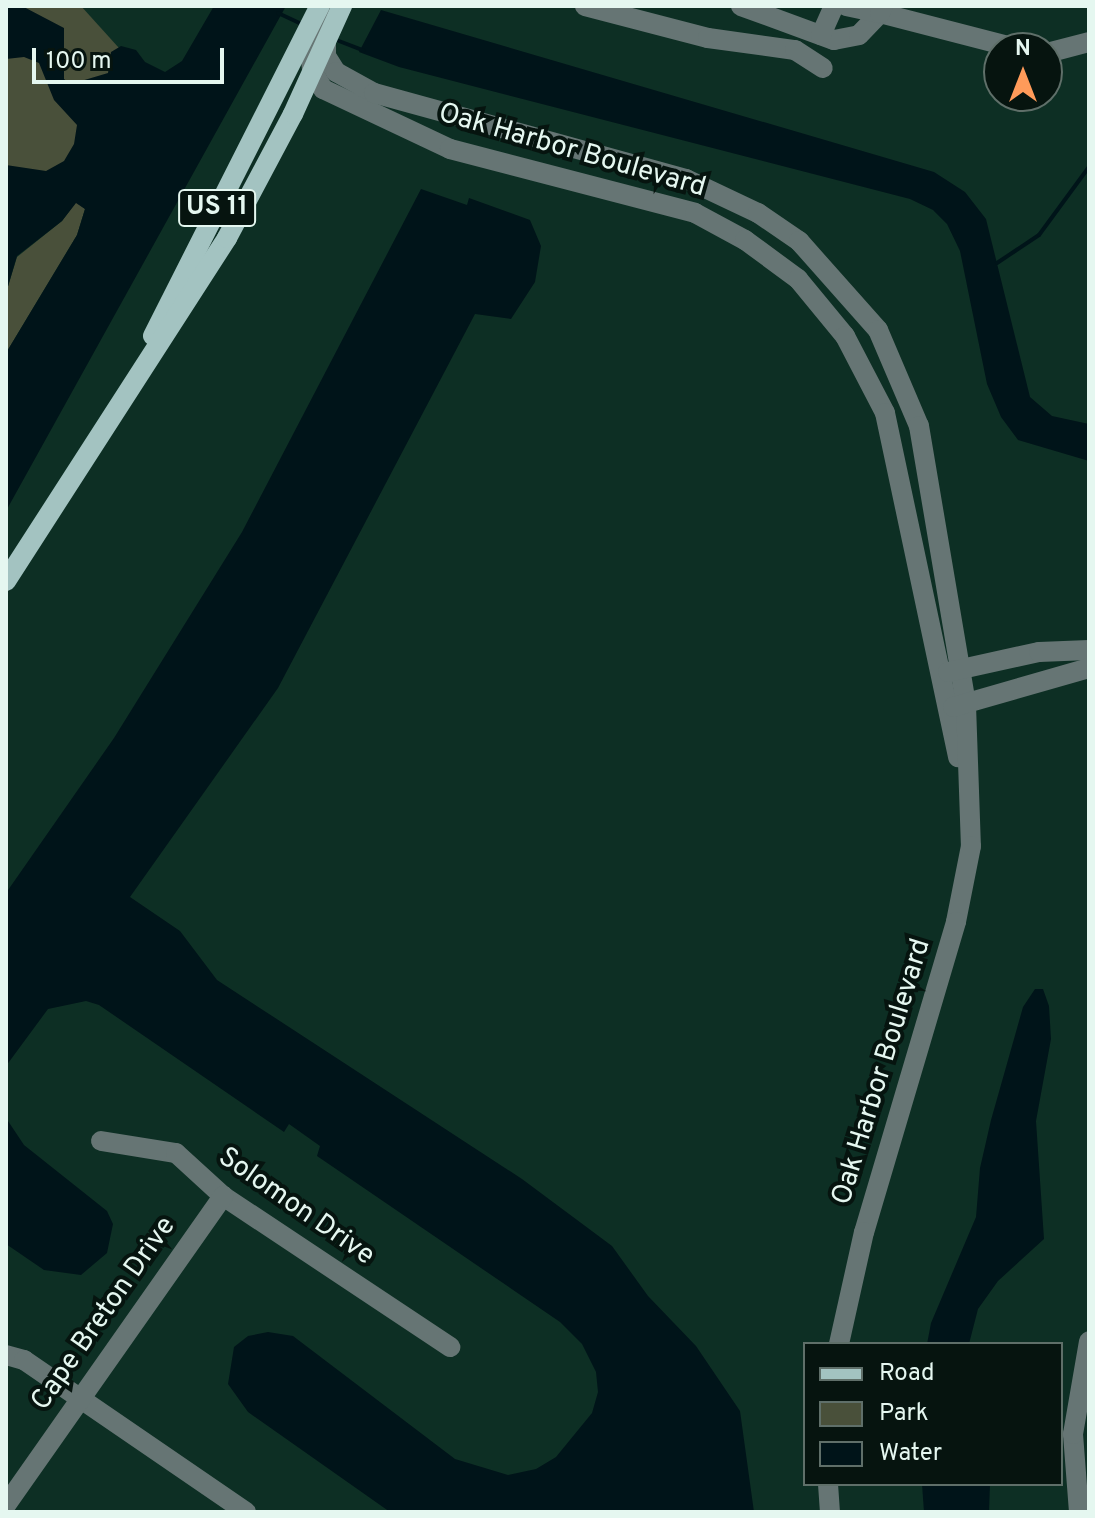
<!DOCTYPE html>
<html>
<head>
<meta charset="utf-8">
<style>
  body { margin:0 }
  #map { position:relative; width:1095px; height:1518px; overflow:hidden; background:#0d2f24; font-family:Overpass,sans-serif }
  div>[style] { position:absolute }
  [style*='--x'] { left:calc(var(--x)*1px); top:calc(var(--y)*1px); width:calc(var(--w)*1px); rotate:calc(var(--a)*1deg) }
  .green>* { inset:0; background:#49503a }
  .water>* { inset:0; background:#001419 }
  .stream>* { height:4px; margin:-2px; padding:0 2px; transform-origin:2px; border-radius:2px; background:#001419 }
  .minor>* { height:20px; margin:-10px; padding:0 10px; transform-origin:10px; border-radius:10px; background:#667574 }
  .major>* { height:20px; margin:-10px; padding:0 10px; transform-origin:10px; border-radius:10px; background:#a3c3c1 }
  span { translate:-50% -50%; white-space:nowrap; text-align:center; line-height:1.15; -webkit-text-stroke:8px #06140f; paint-order:stroke }
  .shield-label span { padding:2px 6px; background:#06140f; border:2px solid; border-radius:6px; -webkit-text-stroke-width:0 }
  .shield-label { font-size:26px; color:#e5f7f0; font-weight:700 }
  .street-label { font-size:28px; color:#e5f7f0 }
  .frame { position:absolute; inset:0; border:8px solid #e5f7f0; pointer-events:none }
  .legend { position:absolute; left:803px; top:1342px; width:260px; height:144px; box-sizing:border-box; background:#06140f; border:2px solid #5f6f69; margin:0; padding:10px 14px; list-style:none; font-size:24px; color:#e5f7f0 }
  .legend li { display:flex; align-items:center; gap:16px; height:40px }
  .legend b { width:40px; border:2px solid #5f6f69 }
  .north { position:absolute; left:983px; top:32px; width:80px; height:80px; box-sizing:border-box; background:#06140f; border:2px solid #5f6f69; border-radius:50%; rotate:0deg; font-size:22px; font-weight:700; line-height:32px; text-align:center; color:#e5f7f0 }
  .north::after { content:''; display:block; margin:auto; width:28px; height:36px; background:#ff9b5a; clip-path:polygon(50% 0,100% 100%,50% 72%,0 100%) }
  .scale { position:absolute; left:32px; top:48px; width:192px; height:36px; box-sizing:border-box; border:4px solid #e5f7f0; border-top:0; padding-left:10px; font-size:24px; line-height:28px; white-space:nowrap; color:#e5f7f0; -webkit-text-stroke:6px #06140f; paint-order:stroke }
</style>
</head>
<body>
<div id="map">
  <div class="green">
    <i style="clip-path:polygon(6px 6px,81px 6px,166px 100px,6px 204px)"></i>
    <i style="clip-path:polygon(76px 202px,85px 209px,77px 235px,6px 353px,6px 293px,17px 257px,62px 221px)"></i>
  </div>
  <div class="water">
    <i style="clip-path:polygon(6px 6px,22px 6px,64px 28px,64px 79px,71px 84px,108px 73px,111px 52px,121px 46px,136px 50px,145px 62px,165px 72px,182px 61px,214px 6px,286px 6px,6px 511px,6px 353px,77px 235px,85px 209px,76px 203px,62px 221px,17px 256px,6px 293px,6px 165px,46px 171px,64px 161px,74px 144px,77px 125px,54px 100px,39px 63px,24px 57px,6px 59px)"></i>
    <i style="clip-path:polygon(381px 10px,934px 172px,965px 192px,986px 219px,1030px 397px,1052px 416px,1089px 424px,1089px 461px,1018px 440px,1001px 417px,987px 384px,960px 251px,947px 224px,933px 210px,910px 199px,399px 67px,359px 52px)"></i>
    <i style="clip-path:polygon(421px 189px,467px 205px,469px 198px,530px 220px,541px 246px,535px 282px,511px 319px,475px 314px,278px 688px,130px 897px,180px 931px,217px 980px,522px 1179px,612px 1246px,648px 1296px,696px 1346px,740px 1411px,754px 1512px,390px 1512px,248px 1412px,228px 1384px,234px 1347px,248px 1336px,268px 1332px,293px 1336px,455px 1459px,508px 1475px,536px 1469px,556px 1457px,592px 1413px,598px 1392px,596px 1372px,582px 1344px,560px 1322px,317px 1156px,320px 1146px,289px 1124px,284px 1132px,99px 1005px,86px 1001px,48px 1009px,6px 1066px,6px 893px,114px 738px,242px 532px)"></i>
    <i style="clip-path:polygon(1035px 989px,1043px 989px,1049px 1006px,1051px 1039px,1036px 1121px,1044px 1239px,998px 1281px,978px 1309px,969px 1344px,927px 1344px,931px 1323px,976px 1217px,980px 1168px,991px 1120px,1023px 1007px)"></i>
    <i style="clip-path:polygon(6px 1118px,24px 1145px,107px 1211px,113px 1224px,107px 1253px,81px 1275px,44px 1270px,6px 1244px)"></i>
    <i style="clip-path:polygon(922px 1484px,990px 1484px,989px 1512px,924px 1512px)"></i>
  </div>
  <div class="stream">
    <i style="--x:278;--y:13;--w:26;--a:25"></i>
    <i style="--x:339;--y:41;--w:26;--a:21"></i>
    <i style="--x:997;--y:263;--w:50;--a:-33.7"></i>
    <i style="--x:1039;--y:235;--w:84;--a:-53.7"></i>
  </div>
  <div class="minor">
    <i style="--x:330;--y:6;--w:46;--a:116"></i>
    <i style="--x:310;--y:47;--w:23;--a:85"></i>
    <i style="--x:312;--y:70;--w:22;--a:60"></i>
    <i style="--x:323;--y:89;--w:140;--a:25.3"></i>
    <i style="--x:450;--y:149;--w:253;--a:14.6"></i>
    <i style="--x:695;--y:213;--w:57;--a:28.4"></i>
    <i style="--x:745;--y:240;--w:66;--a:36.3"></i>
    <i style="--x:798;--y:279;--w:74;--a:50.5"></i>
    <i style="--x:845;--y:336;--w:87;--a:62.5"></i>
    <i style="--x:885;--y:413;--w:352;--a:78"></i>
    <i style="--x:585;--y:6;--w:127;--a:14.6"></i>
    <i style="--x:708;--y:38;--w:88;--a:7.9"></i>
    <i style="--x:795;--y:50;--w:33;--a:33"></i>
    <i style="--x:741;--y:6;--w:99;--a:20.1"></i>
    <i style="--x:834;--y:40;--w:25;--a:-11"></i>
    <i style="--x:859;--y:35;--w:30;--a:-46"></i>
    <i style="--x:880;--y:13;--w:139;--a:14.5"></i>
    <i style="--x:846;--y:6;--w:35;--a:12"></i>
    <i style="--x:880;--y:13;--w:8;--a:-67"></i>
    <i style="--x:821;--y:35;--w:32;--a:-66"></i>
    <i style="--x:326;--y:43;--w:13;--a:90"></i>
    <i style="--x:326;--y:56;--w:19;--a:58"></i>
    <i style="--x:336;--y:72;--w:43;--a:28.9"></i>
    <i style="--x:374;--y:93;--w:324;--a:15.4"></i>
    <i style="--x:686;--y:179;--w:80;--a:25.3"></i>
    <i style="--x:758;--y:213;--w:50;--a:34.3"></i>
    <i style="--x:799;--y:241;--w:119;--a:48.4"></i>
    <i style="--x:878;--y:330;--w:104;--a:66.9"></i>
    <i style="--x:919;--y:426;--w:283;--a:80.4"></i>
    <i style="--x:966;--y:705;--w:141;--a:88"></i>
    <i style="--x:971;--y:846;--w:77;--a:101.2"></i>
    <i style="--x:956;--y:922;--w:323;--a:106.5"></i>
    <i style="--x:864;--y:1232;--w:115;--a:102.6"></i>
    <i style="--x:1047;--y:53;--w:43;--a:-14.7"></i>
    <i style="--x:948;--y:672;--w:93;--a:-12.4"></i>
    <i style="--x:1039;--y:652;--w:50;--a:-2.3"></i>
    <i style="--x:953;--y:707;--w:141;--a:-16"></i>
    <i style="--x:101;--y:1141;--w:76;--a:9.1"></i>
    <i style="--x:176;--y:1153;--w:64;--a:42.5"></i>
    <i style="--x:223;--y:1196;--w:273;--a:33.6"></i>
    <i style="--x:6;--y:1355;--w:19;--a:16"></i>
    <i style="--x:24;--y:1360;--w:269;--a:34.4"></i>
    <i style="--x:828;--y:1484;--w:28;--a:86"></i>
    <i style="--x:6;--y:1505;--w:378;--a:-54.9"></i>
    <i style="--x:1079;--y:1512;--w:78;--a:-94.4"></i>
    <i style="--x:1073;--y:1434;--w:94;--a:-80.2"></i>
  </div>
  <div class="major">
    <i style="--x:153;--y:336;--w:370;--a:-63.2"></i>
    <i style="--x:6;--y:581;--w:408;--a:-57.2"></i>
    <i style="--x:227;--y:238;--w:140;--a:-62"></i>
    <i style="--x:293;--y:114;--w:119;--a:-65.6"></i>
  </div>
  <div class="shield-label">
    <span style="left:217px;top:208px">US 11</span>
  </div>
  <div class="street-label">
    <span style="left:572px;top:151px;rotate:16deg">Oak Harbor Boulevard</span>
    <span style="left:882px;top:1072px;rotate:-73deg">Oak Harbor Boulevard</span>
    <span style="left:296px;top:1207px;rotate:35deg">Solomon Drive</span>
    <span style="left:104px;top:1314px;rotate:-55deg">Cape Breton Drive</span>
  </div>
  <div class="frame"></div>
  <ul class="legend">
  <li><b style="height:10px;background:#a3c3c1"></b>Road</li>
  <li><b style="height:22px;background:#49503a"></b>Park</li>
  <li><b style="height:22px;background:#001419"></b>Water</li>
  </ul>
  <div class="north">N</div>
  <div class="scale">100 m</div>
</div>
</body>
</html>
